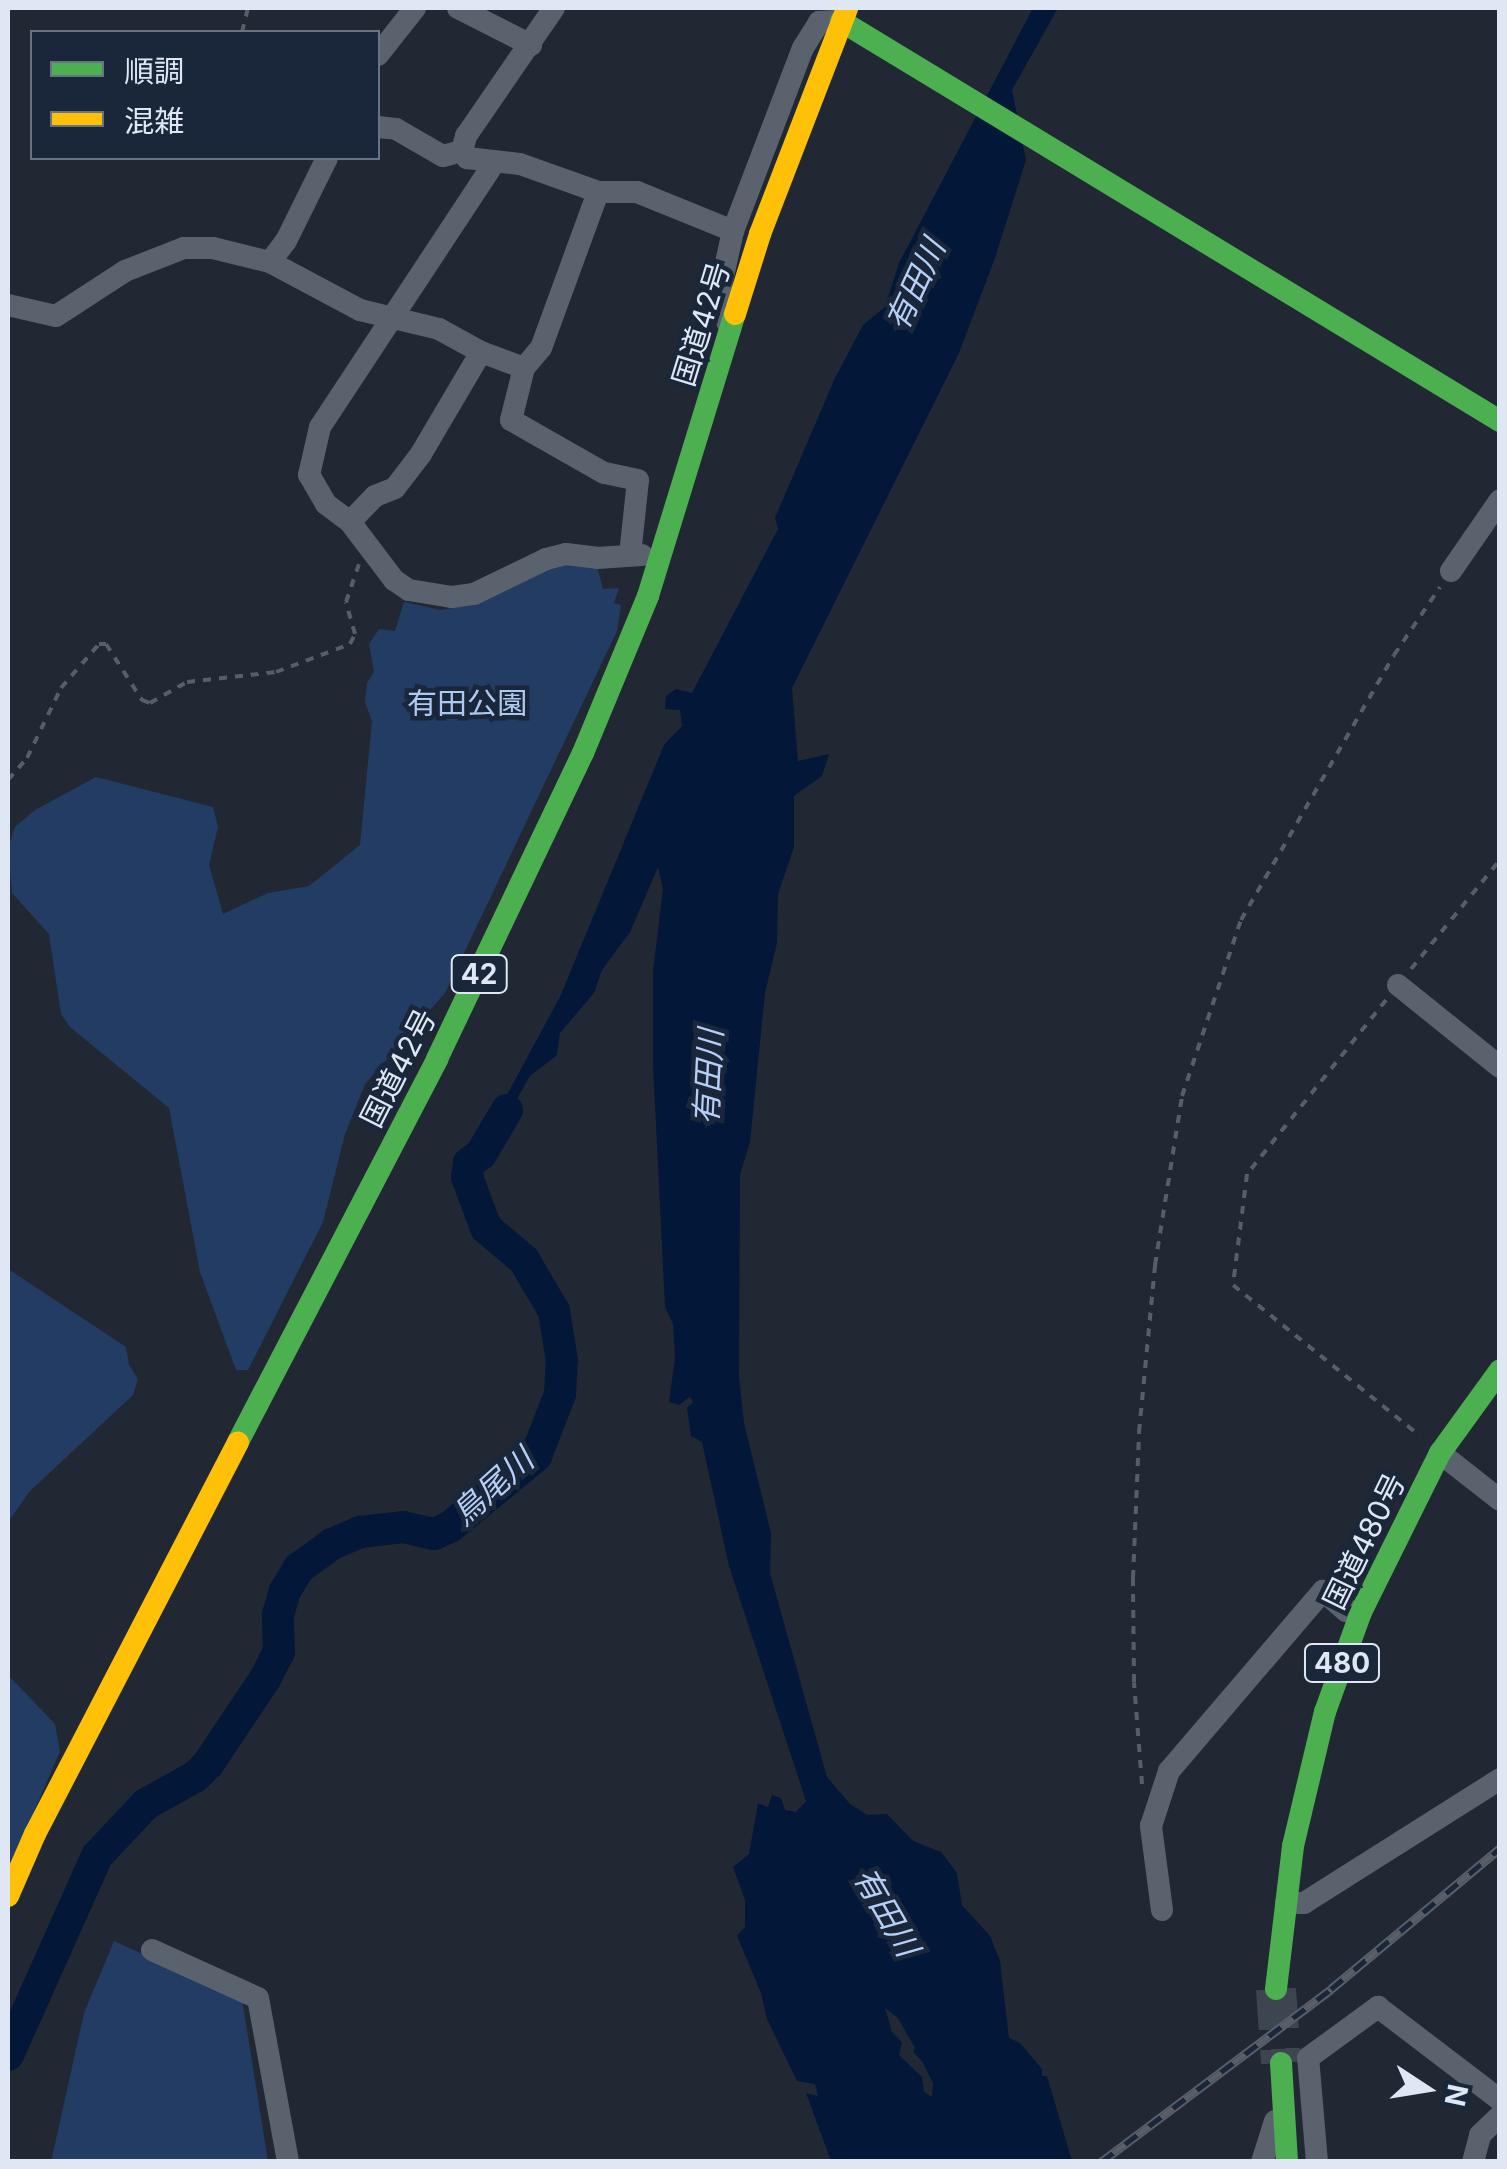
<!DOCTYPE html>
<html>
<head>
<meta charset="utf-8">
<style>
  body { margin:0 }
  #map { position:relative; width:1507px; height:2169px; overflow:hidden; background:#212833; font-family:Inter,"Noto Sans JP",sans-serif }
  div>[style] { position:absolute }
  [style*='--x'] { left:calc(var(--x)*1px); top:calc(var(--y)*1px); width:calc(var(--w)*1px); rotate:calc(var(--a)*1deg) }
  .green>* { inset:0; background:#223c63 }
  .water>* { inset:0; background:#031738 }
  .river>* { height:32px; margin:-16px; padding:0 16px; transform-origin:16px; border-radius:16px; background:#031738 }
  .highway-tunnel>* { height:40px; margin-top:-20px; transform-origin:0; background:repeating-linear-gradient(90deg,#3d4550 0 40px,transparent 0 60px) }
  .path>* { height:4px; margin-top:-2px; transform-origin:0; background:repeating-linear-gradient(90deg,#585e68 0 8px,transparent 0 16px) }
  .street>* { height:22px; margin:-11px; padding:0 11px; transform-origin:11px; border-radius:11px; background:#5a626d }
  .fast>* { height:22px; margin:-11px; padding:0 11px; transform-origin:11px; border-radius:11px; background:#4caf50 }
  .slow>* { height:22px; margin:-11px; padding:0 11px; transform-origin:11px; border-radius:11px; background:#ffc107 }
  .rail>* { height:9px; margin-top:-4.5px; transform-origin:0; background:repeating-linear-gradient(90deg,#1a273a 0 15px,#585f69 0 30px); box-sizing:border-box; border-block:2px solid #585f69 }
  span { translate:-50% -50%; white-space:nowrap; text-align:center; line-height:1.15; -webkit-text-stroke:9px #1a273a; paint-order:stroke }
  .shield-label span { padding:2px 8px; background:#1a273a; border:2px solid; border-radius:8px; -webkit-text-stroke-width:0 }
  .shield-label { font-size:28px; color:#dee7f3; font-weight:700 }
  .street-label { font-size:30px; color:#dee7f3 }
  .park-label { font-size:30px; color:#aec9ef }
  .water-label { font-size:32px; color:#b5cff6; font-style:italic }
  .frame { position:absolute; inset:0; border:10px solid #dee7f3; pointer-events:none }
  .legend { position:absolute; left:30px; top:30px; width:350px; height:130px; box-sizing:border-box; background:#1a273a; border:2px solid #687484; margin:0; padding:12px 18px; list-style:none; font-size:30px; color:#dee7f3 }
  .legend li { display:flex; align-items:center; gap:20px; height:50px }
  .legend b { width:50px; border:2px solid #687484 }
  .north { position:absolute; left:1377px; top:2039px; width:100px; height:100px; -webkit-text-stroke:8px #1a273a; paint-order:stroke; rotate:102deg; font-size:28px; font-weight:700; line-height:40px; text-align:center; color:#dee7f3 }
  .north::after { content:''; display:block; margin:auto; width:35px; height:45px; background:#dee7f3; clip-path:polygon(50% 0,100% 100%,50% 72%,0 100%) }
</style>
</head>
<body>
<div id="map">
  <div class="green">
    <i style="clip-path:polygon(560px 562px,596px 563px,603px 589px,619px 588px,614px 603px,621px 605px,617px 631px,445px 993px,365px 1084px,345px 1134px,323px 1222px,248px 1370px,236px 1370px,200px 1272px,169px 1108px,70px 1027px,61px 1014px,49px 934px,12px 893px,8px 848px,15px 827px,35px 810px,96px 777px,213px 807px,218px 827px,209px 865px,223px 914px,268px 893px,309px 886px,360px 845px,372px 721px,365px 702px,367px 683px,374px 672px,369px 644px,379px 629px,395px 631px,404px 602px,441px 610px,464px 606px)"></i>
    <i style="clip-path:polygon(8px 1269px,126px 1347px,129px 1365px,138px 1379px,133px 1395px,30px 1491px,8px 1522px)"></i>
    <i style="clip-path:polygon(8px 1675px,55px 1724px,60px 1751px,8px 1873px)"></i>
    <i style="clip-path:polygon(114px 1941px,242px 1999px,268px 2161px,51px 2162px,84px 2013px)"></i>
  </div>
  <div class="water">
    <i style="clip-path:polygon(evenodd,1033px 8px,1058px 8px,1012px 90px,1026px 160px,995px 258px,959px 353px,792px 688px,798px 761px,829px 754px,822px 776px,794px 796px,794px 847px,778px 894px,777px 943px,765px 993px,750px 1142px,740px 1175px,739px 1376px,744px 1423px,771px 1533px,770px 1573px,827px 1777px,850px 1804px,867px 1815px,887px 1814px,913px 1841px,941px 1852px,957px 1873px,962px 1905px,990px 1936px,1000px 1961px,1009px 2038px,1020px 2043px,1042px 2069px,1042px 2076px,1047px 2076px,1072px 2161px,831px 2161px,806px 2093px,818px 2096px,815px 2084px,797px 2081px,767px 2019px,761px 1993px,737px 1936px,745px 1927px,745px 1900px,733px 1867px,749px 1854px,758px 1803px,768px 1807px,772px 1795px,781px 1798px,785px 1810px,796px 1812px,806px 1801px,729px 1566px,702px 1442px,691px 1436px,687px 1408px,693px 1402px,690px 1397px,679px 1405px,669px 1402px,675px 1358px,673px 1324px,665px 1307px,653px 1064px,653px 971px,663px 889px,658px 867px,630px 932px,602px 970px,594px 993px,560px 1033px,557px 1055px,530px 1076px,514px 1104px,509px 1130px,485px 1152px,485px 1135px,560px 997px,664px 745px,682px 726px,680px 710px,665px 709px,666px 696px,676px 689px,692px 693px,778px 529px,775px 518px,835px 378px,863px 325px,885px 307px,899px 263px,1033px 8px,885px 2008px,898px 2018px,915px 2048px,913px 2052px,922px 2061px,933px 2083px,932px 2097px,924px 2092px,922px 2077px,899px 2055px,902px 2042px,892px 2032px,885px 2008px)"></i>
  </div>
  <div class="river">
    <i style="--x:8;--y:2055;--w:218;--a:-65.9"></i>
    <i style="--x:97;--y:1856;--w:71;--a:-46.7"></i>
    <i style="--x:146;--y:1804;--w:57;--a:-29.2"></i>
    <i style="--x:196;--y:1776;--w:17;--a:-45"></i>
    <i style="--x:208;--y:1764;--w:102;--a:-56.2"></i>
    <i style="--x:265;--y:1679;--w:30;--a:-63"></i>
    <i style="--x:279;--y:1652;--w:37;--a:-92"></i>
    <i style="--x:278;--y:1615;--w:25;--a:-74"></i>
    <i style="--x:285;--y:1591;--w:27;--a:-59"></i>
    <i style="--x:299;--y:1568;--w:41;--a:-36"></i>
    <i style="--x:332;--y:1544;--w:30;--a:-23"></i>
    <i style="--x:360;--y:1532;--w:43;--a:-6.6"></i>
    <i style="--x:403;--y:1527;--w:32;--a:13"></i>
    <i style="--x:434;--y:1534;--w:17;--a:-24"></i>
    <i style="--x:450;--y:1527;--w:112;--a:-39.5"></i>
    <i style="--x:536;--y:1456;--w:66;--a:-68.8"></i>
    <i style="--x:560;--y:1394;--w:33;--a:-87"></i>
    <i style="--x:562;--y:1361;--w:51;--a:-99.1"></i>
    <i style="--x:554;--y:1311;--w:59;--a:-120.5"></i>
    <i style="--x:524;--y:1260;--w:50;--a:-139.9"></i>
    <i style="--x:486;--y:1228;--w:54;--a:-110.4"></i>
    <i style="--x:467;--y:1177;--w:14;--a:-82"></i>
    <i style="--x:469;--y:1163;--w:15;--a:-37"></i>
    <i style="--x:481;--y:1154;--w:51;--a:-59.4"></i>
  </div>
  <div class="highway-tunnel">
    <i style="--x:1276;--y:1989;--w:74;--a:86.1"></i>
  </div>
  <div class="path">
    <i style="--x:242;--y:32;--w:25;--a:-76"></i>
    <i style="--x:8;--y:780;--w:29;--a:-49"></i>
    <i style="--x:27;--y:758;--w:78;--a:-64.1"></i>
    <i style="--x:61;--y:688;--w:58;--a:-49.2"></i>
    <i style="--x:99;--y:644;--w:7;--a:0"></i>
    <i style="--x:106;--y:644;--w:67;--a:57.3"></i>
    <i style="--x:142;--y:700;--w:9;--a:21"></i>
    <i style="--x:150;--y:703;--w:43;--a:-29.6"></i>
    <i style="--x:187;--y:682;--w:90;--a:-6.4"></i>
    <i style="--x:276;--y:672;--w:79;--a:-20.7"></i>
    <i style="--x:350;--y:644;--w:11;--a:-63"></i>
    <i style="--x:355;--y:634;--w:33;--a:-106"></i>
    <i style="--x:346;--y:602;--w:40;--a:-71.1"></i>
    <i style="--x:1411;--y:969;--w:141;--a:-50.8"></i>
    <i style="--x:1386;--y:1000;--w:223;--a:128.6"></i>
    <i style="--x:1247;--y:1174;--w:112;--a:97.2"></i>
    <i style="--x:1233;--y:1285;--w:240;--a:38.9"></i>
    <i style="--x:1142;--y:1784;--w:102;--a:-94.5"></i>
    <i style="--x:1134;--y:1682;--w:104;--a:-90.6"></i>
    <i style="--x:1133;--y:1578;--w:146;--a:-87.6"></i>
    <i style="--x:1139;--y:1432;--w:168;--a:-84.5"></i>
    <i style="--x:1155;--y:1265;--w:171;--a:-80.9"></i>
    <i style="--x:1182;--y:1096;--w:186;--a:-71.5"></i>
    <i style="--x:1241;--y:920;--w:306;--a:-60"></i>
    <i style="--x:1394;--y:655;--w:82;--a:-55.9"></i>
  </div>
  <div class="street">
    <i style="--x:458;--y:8;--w:82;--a:26.9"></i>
    <i style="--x:378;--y:55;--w:60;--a:-51.8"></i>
    <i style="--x:378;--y:127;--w:18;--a:6"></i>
    <i style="--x:396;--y:129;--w:54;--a:29.9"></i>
    <i style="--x:443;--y:156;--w:20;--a:-15"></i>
    <i style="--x:462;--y:151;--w:9;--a:54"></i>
    <i style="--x:467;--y:158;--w:53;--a:6.5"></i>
    <i style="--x:520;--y:164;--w:83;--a:19.7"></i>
    <i style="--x:462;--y:151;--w:16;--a:-75"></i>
    <i style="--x:466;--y:136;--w:155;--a:-55.5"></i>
    <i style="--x:270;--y:262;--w:102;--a:28.1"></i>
    <i style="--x:360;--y:310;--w:81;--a:13.5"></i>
    <i style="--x:439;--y:329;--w:48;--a:28.7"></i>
    <i style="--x:481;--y:352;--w:46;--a:20.4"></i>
    <i style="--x:8;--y:305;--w:49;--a:12.9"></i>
    <i style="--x:56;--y:316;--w:82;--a:-33.1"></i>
    <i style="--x:125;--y:271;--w:63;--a:-21.3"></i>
    <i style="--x:184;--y:248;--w:29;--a:0"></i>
    <i style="--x:213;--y:248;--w:59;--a:13.8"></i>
    <i style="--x:270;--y:262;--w:26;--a:-53"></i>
    <i style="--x:286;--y:241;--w:93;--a:-63.7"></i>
    <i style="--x:730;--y:329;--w:32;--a:-112"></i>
    <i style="--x:718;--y:299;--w:70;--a:-77.6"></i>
    <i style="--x:733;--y:231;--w:196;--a:-69.1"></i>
    <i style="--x:803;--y:48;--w:31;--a:-58"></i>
    <i style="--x:819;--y:22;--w:22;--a:-3"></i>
    <i style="--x:481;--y:352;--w:118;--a:120.5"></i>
    <i style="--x:421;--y:454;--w:43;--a:127.4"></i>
    <i style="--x:395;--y:488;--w:22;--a:158"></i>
    <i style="--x:375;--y:496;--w:36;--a:134"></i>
    <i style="--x:350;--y:522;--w:73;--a:52.8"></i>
    <i style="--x:394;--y:580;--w:18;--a:34"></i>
    <i style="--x:409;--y:590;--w:44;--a:9.2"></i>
    <i style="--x:452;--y:597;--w:22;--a:-8"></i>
    <i style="--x:474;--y:594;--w:80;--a:-25.9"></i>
    <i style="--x:546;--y:559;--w:21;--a:-14"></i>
    <i style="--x:566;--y:554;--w:31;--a:7"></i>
    <i style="--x:597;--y:558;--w:45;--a:-3.8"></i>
    <i style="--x:350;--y:522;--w:30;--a:-143"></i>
    <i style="--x:326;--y:504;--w:34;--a:-120"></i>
    <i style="--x:309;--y:475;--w:49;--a:-77.1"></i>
    <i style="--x:320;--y:427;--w:318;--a:-56.6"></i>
    <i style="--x:630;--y:555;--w:75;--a:-83.9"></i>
    <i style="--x:638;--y:480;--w:35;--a:-168"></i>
    <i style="--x:604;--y:473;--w:107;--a:-150.3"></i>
    <i style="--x:511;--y:420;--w:54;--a:-76"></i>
    <i style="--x:524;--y:368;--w:26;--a:-50"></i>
    <i style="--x:541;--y:348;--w:166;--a:-69.9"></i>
    <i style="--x:598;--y:192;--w:39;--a:0"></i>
    <i style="--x:637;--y:192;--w:104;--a:22.1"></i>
    <i style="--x:1451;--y:571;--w:86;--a:-55.4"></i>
    <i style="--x:1398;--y:985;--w:131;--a:38.8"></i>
    <i style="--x:1440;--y:1453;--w:76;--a:38.1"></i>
    <i style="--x:1286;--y:1903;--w:18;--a:0"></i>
    <i style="--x:1304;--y:1903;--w:232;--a:-32.3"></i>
    <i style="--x:1162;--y:1910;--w:85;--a:-97.5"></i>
    <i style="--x:1151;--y:1826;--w:58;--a:-71.9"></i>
    <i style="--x:1169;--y:1771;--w:237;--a:-49.5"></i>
    <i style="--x:1323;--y:1591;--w:30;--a:41"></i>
    <i style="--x:1346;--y:1611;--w:15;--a:4"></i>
    <i style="--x:152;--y:1950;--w:116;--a:24.4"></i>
    <i style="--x:258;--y:1998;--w:167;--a:79.6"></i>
    <i style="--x:1262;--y:2162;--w:43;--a:-72.4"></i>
    <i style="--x:1317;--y:2162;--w:104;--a:-94.9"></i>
    <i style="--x:1308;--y:2058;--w:87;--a:-36.1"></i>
    <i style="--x:1378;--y:2007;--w:153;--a:37.3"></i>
    <i style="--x:1473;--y:2162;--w:28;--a:-75"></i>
    <i style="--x:1480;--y:2135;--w:28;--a:-44"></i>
  </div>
  <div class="fast">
    <i style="--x:841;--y:21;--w:771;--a:31.26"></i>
    <i style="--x:238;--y:1442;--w:432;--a:-62.5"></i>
    <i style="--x:437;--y:1059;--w:339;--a:-64.5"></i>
    <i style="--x:583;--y:753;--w:170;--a:-67.5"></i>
    <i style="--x:648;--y:596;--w:295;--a:-72.9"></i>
    <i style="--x:1276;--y:1989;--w:144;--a:-83.2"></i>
    <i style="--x:1293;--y:1846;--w:138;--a:-76.6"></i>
    <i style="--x:1325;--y:1712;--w:106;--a:-70.2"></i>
    <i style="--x:1361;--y:1612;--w:178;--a:-63.6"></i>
    <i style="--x:1440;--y:1453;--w:102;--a:-54.1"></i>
    <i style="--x:1281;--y:2063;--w:99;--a:86.5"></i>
  </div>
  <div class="slow">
    <i style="--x:735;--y:314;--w:84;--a:-72.6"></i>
    <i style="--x:760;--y:234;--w:242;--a:-68.9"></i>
    <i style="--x:8;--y:1896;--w:68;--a:-66.5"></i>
    <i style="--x:35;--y:1834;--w:441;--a:-62.6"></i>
  </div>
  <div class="rail">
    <i style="--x:1101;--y:2162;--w:288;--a:-36.9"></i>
    <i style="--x:1331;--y:1989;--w:220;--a:-39.8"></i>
  </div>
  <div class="shield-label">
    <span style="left:479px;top:974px">42</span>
    <span style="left:1342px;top:1663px">480</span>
  </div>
  <div class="street-label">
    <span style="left:701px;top:324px;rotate:-73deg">国道42号</span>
    <span style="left:398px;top:1068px;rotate:-63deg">国道42号</span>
    <span style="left:1364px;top:1541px;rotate:-64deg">国道480号</span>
  </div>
  <div class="park-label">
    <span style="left:467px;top:703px">有田公園</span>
  </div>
  <div class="water-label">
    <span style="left:916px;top:285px;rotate:-65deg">有田川</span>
    <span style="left:709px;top:1077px;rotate:-87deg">有田川</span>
    <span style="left:493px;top:1487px;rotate:-42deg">鳥尾川</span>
    <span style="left:886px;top:1912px;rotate:60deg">有田川</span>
  </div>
  <div class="frame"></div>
  <ul class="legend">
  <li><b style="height:12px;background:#4caf50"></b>順調</li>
  <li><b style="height:12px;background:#ffc107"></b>混雑</li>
  </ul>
  <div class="north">N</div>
</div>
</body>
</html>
